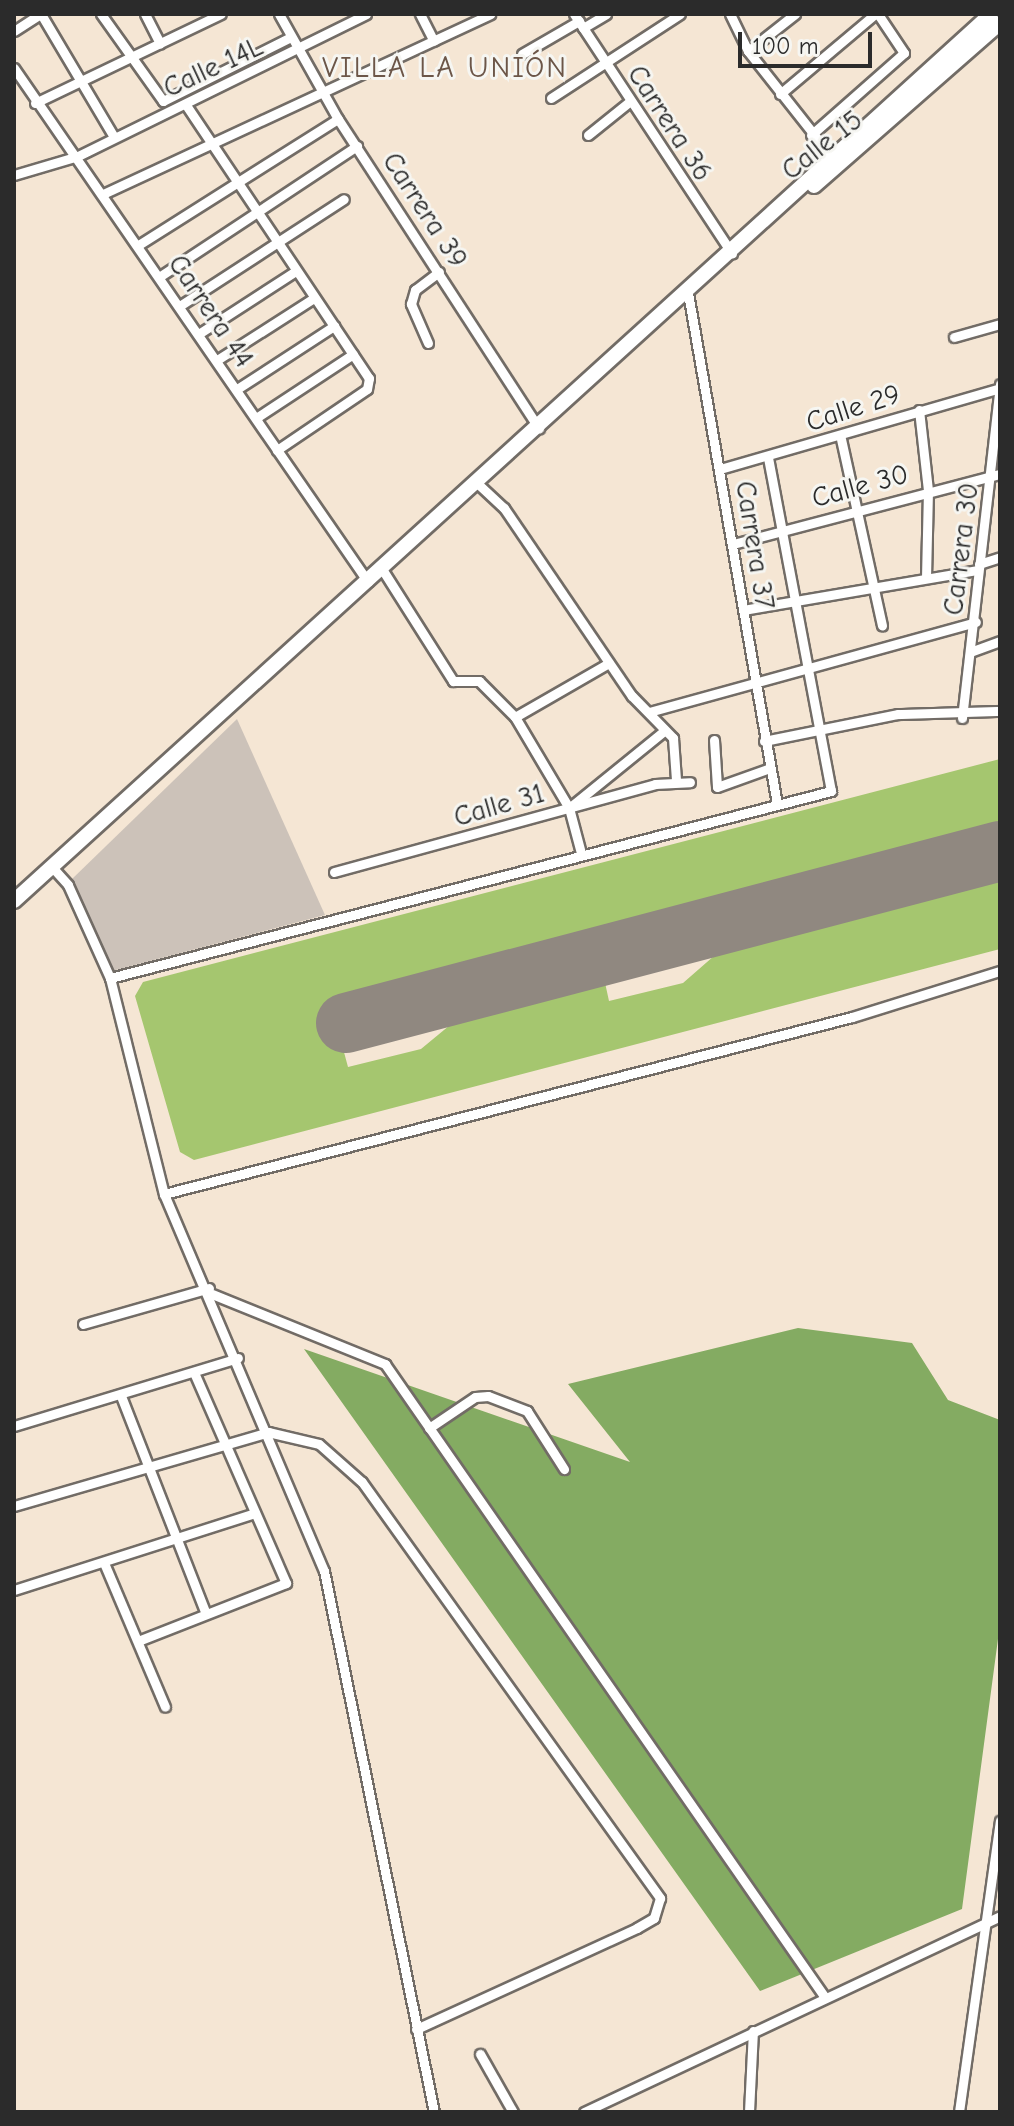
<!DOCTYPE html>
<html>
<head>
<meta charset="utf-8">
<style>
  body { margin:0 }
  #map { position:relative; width:1014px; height:2126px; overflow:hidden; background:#f5e6d4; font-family:"Comic Neue",sans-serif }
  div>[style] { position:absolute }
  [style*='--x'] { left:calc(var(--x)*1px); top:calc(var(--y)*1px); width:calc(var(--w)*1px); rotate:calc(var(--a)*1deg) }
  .industrial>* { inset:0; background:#ccc2b9 }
  .green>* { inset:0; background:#a5c66f }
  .forest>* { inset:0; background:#84ab62 }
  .runway>* { height:60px; margin:-30px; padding:0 30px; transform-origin:30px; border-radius:30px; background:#908880 }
  .roads { filter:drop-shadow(2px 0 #726c66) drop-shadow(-2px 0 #726c66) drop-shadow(0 2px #726c66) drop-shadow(0 -2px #726c66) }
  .minor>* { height:9px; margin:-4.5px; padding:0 4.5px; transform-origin:4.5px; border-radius:4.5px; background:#fff }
  .highway>* { height:14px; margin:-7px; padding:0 7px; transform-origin:7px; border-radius:7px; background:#fff }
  span { translate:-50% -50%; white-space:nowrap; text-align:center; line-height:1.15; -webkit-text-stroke:6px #f6f6f2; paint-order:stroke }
  .street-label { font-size:28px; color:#2b2b2b }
  .neighbourhood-label { font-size:30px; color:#6c5648; letter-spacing:2px }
  .frame { position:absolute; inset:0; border:16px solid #2b2b2b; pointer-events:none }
  .scale { position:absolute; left:738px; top:32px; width:134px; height:36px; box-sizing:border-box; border:4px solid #2b2b2b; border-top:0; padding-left:10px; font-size:24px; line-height:28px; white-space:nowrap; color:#2b2b2b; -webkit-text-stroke:6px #f6f6f2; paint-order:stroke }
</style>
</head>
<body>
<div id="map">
  <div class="industrial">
    <i style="clip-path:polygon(237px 719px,325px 915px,112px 971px,72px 879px)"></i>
  </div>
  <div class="green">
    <i style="clip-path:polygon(1000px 759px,1000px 828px,331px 1004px,348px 1067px,421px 1049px,467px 1011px,604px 978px,609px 1001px,683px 983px,730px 942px,1000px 871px,1000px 949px,194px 1160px,180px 1152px,135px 996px,143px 982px)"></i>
  </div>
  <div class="forest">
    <i style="clip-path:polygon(798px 1328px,912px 1343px,948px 1400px,1000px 1420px,1000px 1624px,962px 1909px,760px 1991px,304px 1349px,630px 1462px,568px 1384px)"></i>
  </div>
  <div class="runway">
    <i style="--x:346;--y:1023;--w:676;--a:-14.73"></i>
  </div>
  <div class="roads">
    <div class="minor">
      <i style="--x:41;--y:14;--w:143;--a:59.3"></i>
      <i style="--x:101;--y:14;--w:107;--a:54.5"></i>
      <i style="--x:163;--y:101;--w:143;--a:-26.6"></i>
      <i style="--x:145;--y:14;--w:33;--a:63"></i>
      <i style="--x:279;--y:14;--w:120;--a:60.7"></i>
      <i style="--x:338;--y:119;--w:369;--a:57"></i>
      <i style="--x:420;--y:14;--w:30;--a:63"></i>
      <i style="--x:574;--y:14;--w:287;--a:56.6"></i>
      <i style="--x:730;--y:14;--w:41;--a:64.1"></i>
      <i style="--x:748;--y:51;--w:139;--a:51.7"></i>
      <i style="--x:583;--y:28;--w:27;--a:-31"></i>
      <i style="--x:14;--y:31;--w:31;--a:-33"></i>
      <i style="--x:748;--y:51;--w:60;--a:-38.2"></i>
      <i style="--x:522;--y:54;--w:66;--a:-30.1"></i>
      <i style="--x:14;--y:68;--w:624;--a:55.44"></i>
      <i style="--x:780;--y:94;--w:124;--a:-40.1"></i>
      <i style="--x:551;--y:98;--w:154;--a:-33.1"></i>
      <i style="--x:35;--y:103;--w:206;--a:-25.6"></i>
      <i style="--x:186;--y:105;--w:329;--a:56.2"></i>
      <i style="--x:369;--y:378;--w:11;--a:100"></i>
      <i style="--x:367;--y:389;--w:109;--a:145.9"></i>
      <i style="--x:588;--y:135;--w:51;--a:-38.7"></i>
      <i style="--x:811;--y:135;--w:124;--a:-41.4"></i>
      <i style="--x:904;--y:53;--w:47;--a:-123.7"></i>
      <i style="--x:14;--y:175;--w:67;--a:-16.5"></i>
      <i style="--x:78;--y:156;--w:321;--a:-26.2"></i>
      <i style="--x:103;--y:194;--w:427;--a:-24.9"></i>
      <i style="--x:140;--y:244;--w:234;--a:-32.3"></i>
      <i style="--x:162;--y:275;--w:234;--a:-33.5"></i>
      <i style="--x:688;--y:293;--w:519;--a:80.12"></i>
      <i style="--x:181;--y:305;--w:194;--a:-33"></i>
      <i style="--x:200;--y:333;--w:114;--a:-32.9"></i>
      <i style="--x:954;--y:337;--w:48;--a:-15.8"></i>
      <i style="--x:428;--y:343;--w:43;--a:-113.6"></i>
      <i style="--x:411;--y:304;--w:15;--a:-74"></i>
      <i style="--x:415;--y:290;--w:30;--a:-37"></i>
      <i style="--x:217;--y:360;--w:115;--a:-32.6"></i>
      <i style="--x:237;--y:389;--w:116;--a:-33"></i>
      <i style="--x:919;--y:410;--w:81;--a:83.6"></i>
      <i style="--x:928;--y:490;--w:87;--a:91.3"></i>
      <i style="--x:256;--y:418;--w:116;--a:-33.4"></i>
      <i style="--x:841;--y:439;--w:191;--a:77.6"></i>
      <i style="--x:720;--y:469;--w:291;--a:-16.1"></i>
      <i style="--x:477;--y:483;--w:37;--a:43"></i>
      <i style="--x:504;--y:508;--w:227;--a:55.8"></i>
      <i style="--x:632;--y:696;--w:59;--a:45.7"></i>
      <i style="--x:673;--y:738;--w:42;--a:85.9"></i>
      <i style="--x:733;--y:544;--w:276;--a:-14.7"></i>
      <i style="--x:979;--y:564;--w:22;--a:-18"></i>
      <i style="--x:382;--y:569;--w:133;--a:57.6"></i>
      <i style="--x:453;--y:681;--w:26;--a:0"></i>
      <i style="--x:479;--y:681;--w:51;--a:45"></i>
      <i style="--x:515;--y:717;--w:106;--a:59.3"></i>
      <i style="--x:569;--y:808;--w:47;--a:75.1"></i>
      <i style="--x:743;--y:610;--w:237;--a:-9.7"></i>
      <i style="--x:970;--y:652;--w:32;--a:-20"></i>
      <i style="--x:649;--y:712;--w:339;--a:-15.4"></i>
      <i style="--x:515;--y:717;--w:108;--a:-29.9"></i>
      <i style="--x:962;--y:718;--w:336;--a:-83.5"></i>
      <i style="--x:714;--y:740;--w:47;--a:86.3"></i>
      <i style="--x:717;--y:787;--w:56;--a:-19.7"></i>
      <i style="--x:764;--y:741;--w:137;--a:-11.4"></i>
      <i style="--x:898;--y:714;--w:102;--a:-1.7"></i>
      <i style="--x:569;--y:808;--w:121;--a:-39"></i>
      <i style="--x:52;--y:867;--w:24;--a:48"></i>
      <i style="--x:68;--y:885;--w:102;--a:65.7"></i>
      <i style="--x:110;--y:978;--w:223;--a:76"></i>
      <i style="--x:164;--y:1194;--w:410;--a:67"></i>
      <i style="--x:324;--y:1571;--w:552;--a:78.51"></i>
      <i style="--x:334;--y:872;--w:333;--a:-15.3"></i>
      <i style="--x:655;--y:784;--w:35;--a:-3"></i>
      <i style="--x:110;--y:978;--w:745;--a:-14.54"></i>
      <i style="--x:831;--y:791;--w:340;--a:-100.7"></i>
      <i style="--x:164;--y:1194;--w:710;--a:-14.43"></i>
      <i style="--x:852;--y:1017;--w:155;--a:-17.3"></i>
      <i style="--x:212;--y:1294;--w:187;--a:22"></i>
      <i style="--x:385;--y:1364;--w:770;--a:55.22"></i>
      <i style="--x:83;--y:1324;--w:131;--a:-15.9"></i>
      <i style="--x:121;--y:1396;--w:232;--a:68.7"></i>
      <i style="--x:14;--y:1426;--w:234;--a:-16.9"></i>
      <i style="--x:429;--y:1428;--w:55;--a:-34"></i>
      <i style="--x:475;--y:1397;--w:13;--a:-4"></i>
      <i style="--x:488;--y:1396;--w:42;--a:21"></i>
      <i style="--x:527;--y:1411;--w:69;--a:57.5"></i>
      <i style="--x:14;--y:1506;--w:265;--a:-16.2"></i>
      <i style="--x:268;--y:1432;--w:52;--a:13.2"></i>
      <i style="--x:319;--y:1444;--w:57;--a:41.5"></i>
      <i style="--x:362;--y:1482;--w:512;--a:54.38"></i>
      <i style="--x:660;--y:1898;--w:21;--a:107"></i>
      <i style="--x:654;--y:1918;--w:20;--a:150"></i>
      <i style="--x:637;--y:1928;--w:243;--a:155.4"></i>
      <i style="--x:104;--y:1563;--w:156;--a:67"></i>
      <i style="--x:14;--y:1590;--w:253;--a:-17.7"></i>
      <i style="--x:138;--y:1641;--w:159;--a:-21.4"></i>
      <i style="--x:286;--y:1583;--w:230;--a:-113.6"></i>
      <i style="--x:480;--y:2054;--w:67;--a:60.4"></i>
      <i style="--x:584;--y:2112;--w:460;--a:-25.2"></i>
      <i style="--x:749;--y:2112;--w:81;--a:-87.2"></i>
      <i style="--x:959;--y:2112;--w:294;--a:-82"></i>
    </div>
    <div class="highway">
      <i style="--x:814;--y:186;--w:247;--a:-41.2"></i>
      <i style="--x:14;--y:901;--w:1320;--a:-42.24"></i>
    </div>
  </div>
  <div class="street-label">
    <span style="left:213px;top:67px;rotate:-25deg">Calle 14L</span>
    <span style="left:670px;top:123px;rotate:57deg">Carrera 36</span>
    <span style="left:822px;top:145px;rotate:-38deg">Calle 15</span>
    <span style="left:425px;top:210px;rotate:57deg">Carrera 39</span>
    <span style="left:211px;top:311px;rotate:56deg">Carrera 44</span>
    <span style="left:853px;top:408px;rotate:-18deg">Calle 29</span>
    <span style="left:860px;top:486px;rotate:-15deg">Calle 30</span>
    <span style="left:755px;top:545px;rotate:81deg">Carrera 37</span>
    <span style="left:961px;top:549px;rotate:-83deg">Carrera 30</span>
    <span style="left:499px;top:805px;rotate:-16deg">Calle 31</span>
  </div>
  <div class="neighbourhood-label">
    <span style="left:445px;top:68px">VILLA LA UNIÓN</span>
  </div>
  <div class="frame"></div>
  <div class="scale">100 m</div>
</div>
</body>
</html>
